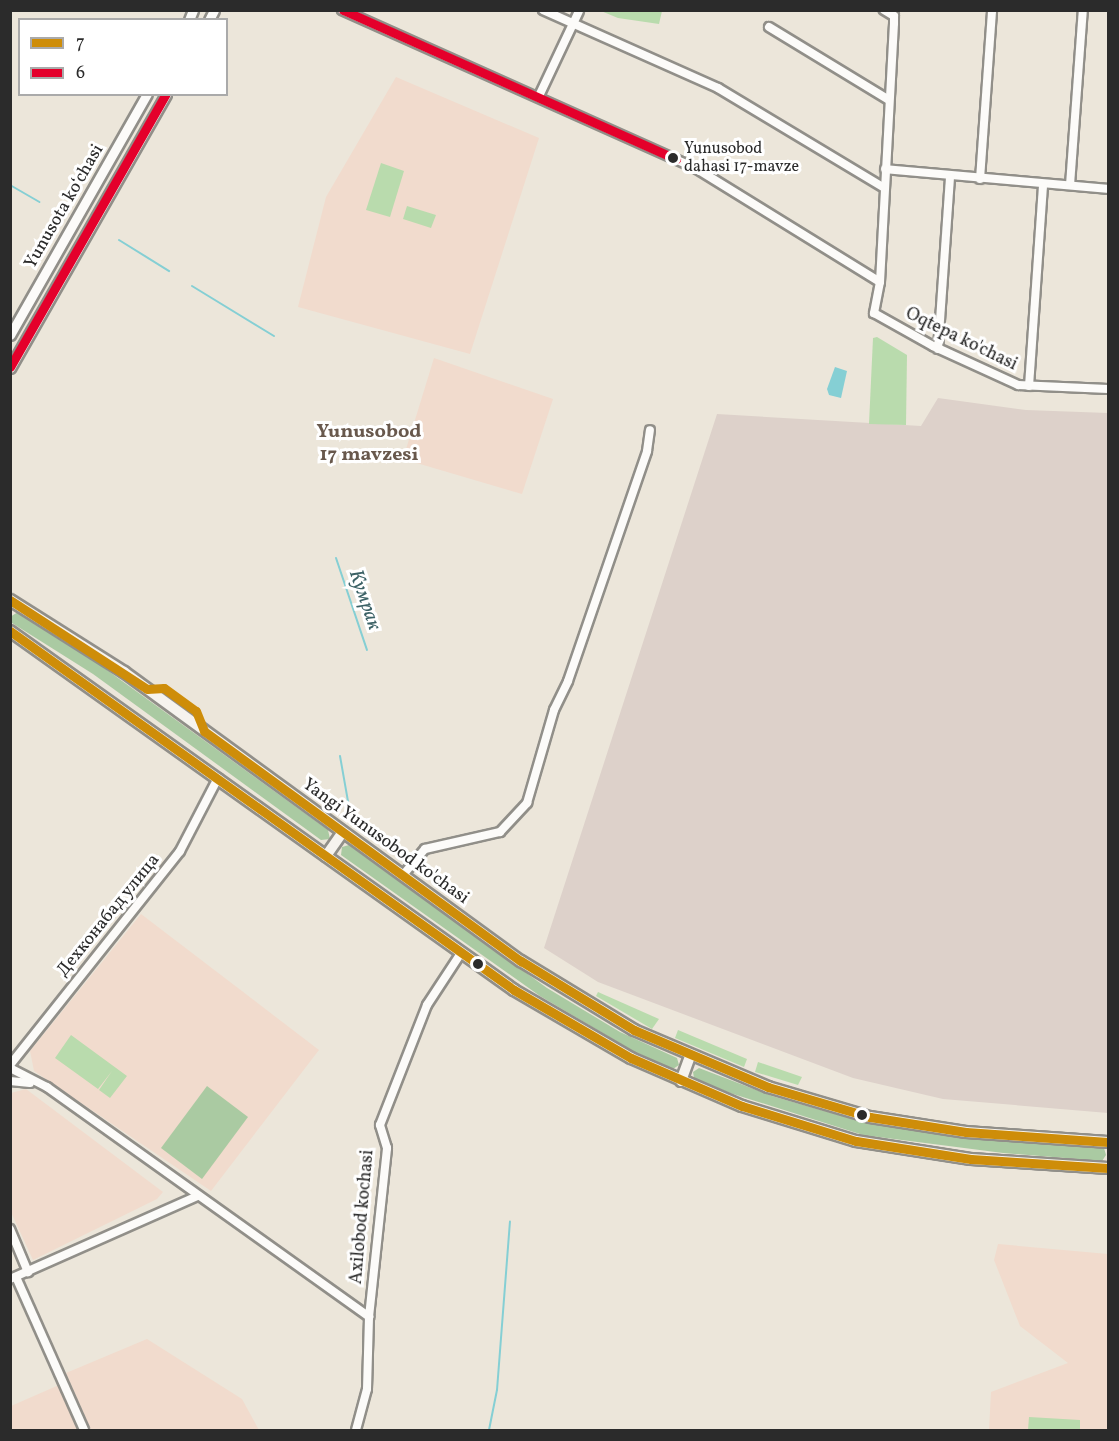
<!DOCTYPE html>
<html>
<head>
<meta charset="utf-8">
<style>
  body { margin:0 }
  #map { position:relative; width:1119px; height:1441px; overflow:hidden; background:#ece6da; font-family:Vollkorn,serif }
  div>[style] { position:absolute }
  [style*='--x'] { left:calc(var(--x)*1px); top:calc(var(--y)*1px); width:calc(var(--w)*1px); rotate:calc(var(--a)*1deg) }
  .built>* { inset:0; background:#f1dbcd }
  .industrial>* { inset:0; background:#ddd1ca }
  .green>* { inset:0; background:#b9dbad }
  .forest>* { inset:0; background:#aacaa2 }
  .water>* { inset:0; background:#85cfd4 }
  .stream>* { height:2px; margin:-1px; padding:0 1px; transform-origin:1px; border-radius:1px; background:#85cfd4 }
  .roads { filter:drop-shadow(2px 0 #918f89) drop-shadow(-2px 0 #918f89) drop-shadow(0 2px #918f89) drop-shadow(0 -2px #918f89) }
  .minor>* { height:8px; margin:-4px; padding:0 4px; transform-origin:4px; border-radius:4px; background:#fcfbf9 }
  .tertiary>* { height:9px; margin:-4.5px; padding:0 4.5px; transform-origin:4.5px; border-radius:4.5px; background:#fcfbf9 }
  .secondary>* { height:10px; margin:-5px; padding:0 5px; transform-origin:5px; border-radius:5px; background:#f6f3ee }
  .bus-1>* { height:9px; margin:-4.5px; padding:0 4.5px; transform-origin:4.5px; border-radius:4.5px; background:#ce8d09 }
  .bus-2>* { height:9px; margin:-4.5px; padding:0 4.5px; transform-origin:4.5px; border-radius:4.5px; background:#e4002b }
  .dots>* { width:16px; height:16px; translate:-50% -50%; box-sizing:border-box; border:3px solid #fff; border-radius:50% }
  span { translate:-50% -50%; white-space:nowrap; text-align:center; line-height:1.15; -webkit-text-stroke:6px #fff; paint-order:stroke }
  .bus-label { font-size:16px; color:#2b2b2b }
  .left { translate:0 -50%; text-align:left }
  .street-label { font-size:18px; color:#2b2b2b }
  .neighbourhood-label { font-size:20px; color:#68584c; font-weight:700 }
  .water-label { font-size:20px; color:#3b6165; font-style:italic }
  .frame { position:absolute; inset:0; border:12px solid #2b2b2b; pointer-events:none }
  .legend { position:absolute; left:18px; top:18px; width:210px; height:78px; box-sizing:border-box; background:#fff; border:2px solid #aaa; margin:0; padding:8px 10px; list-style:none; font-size:18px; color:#2b2b2b }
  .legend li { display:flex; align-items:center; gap:12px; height:30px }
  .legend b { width:30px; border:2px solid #aaa }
</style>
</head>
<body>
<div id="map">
  <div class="built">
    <i style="clip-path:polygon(396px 77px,539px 138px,470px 354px,298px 307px,326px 197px)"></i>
    <i style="clip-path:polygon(434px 358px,553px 399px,522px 494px,403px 459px)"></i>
    <i style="clip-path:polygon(141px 914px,319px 1050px,211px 1191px,34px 1071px,30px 1051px)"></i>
    <i style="clip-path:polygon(26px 1089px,163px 1192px,157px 1199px,33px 1260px,10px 1210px,11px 1093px)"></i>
    <i style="clip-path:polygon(998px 1244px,1108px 1254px,1108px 1430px,989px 1430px,991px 1392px,1068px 1363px,1020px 1326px,994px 1260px)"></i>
    <i style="clip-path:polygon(147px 1339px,242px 1399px,259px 1430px,91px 1430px,66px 1373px)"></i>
    <i style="clip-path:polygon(59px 1385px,78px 1430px,11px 1430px,11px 1406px)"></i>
  </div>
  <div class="industrial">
    <i style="clip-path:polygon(938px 398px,1026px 410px,1108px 413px,1108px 1113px,943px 1099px,853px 1078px,598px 982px,544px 948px,717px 414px,921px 426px)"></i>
  </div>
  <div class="green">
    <i style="clip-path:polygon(601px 11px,661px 10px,662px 11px,659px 24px,618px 18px)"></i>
    <i style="clip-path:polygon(381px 163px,404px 171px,390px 217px,366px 210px)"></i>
    <i style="clip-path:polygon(407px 206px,436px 215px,431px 228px,403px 219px)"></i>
    <i style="clip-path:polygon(877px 337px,907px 355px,906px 425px,869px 424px,873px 338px)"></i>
    <i style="clip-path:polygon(598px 992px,659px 1019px,652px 1029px,596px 996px)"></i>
    <i style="clip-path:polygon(678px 1030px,747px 1059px,744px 1067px,675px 1038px)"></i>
    <i style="clip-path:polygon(71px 1035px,127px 1076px,110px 1098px,99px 1090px,112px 1071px,98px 1089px,55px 1058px)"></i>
    <i style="clip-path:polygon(758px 1062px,802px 1077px,798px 1085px,755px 1072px)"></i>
    <i style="clip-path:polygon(1029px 1417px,1080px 1420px,1080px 1430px,1028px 1430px)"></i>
  </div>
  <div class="forest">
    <i style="clip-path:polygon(18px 612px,100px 665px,328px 830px,330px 839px,321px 840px,93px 674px,12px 623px,10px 617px)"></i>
    <i style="clip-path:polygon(349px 845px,547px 988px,620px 1032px,677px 1058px,679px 1065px,673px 1069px,633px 1051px,540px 996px,341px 855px,342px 847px)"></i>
    <i style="clip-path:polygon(699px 1068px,772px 1096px,866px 1123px,963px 1138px,1104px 1148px,1106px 1155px,1102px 1161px,1003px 1153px,863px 1135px,730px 1093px,694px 1078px,693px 1072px)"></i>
    <i style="clip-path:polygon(207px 1086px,248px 1117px,202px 1179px,161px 1148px)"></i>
  </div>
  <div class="water">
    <i style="clip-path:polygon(835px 367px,847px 371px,841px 398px,829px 395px,827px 389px)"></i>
  </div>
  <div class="stream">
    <i style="--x:10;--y:185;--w:34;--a:30"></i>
    <i style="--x:119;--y:240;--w:59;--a:31.8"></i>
    <i style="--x:192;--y:286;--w:96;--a:31.4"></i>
    <i style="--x:336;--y:558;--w:97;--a:71.4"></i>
    <i style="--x:340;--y:756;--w:58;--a:80"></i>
    <i style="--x:489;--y:1430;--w:41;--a:-78.7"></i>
    <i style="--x:497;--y:1390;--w:169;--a:-85.6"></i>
  </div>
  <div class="roads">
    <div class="minor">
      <i style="--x:342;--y:10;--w:389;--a:24.1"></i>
      <i style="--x:697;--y:169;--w:215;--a:31.7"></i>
      <i style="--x:880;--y:282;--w:32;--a:101"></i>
      <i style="--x:874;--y:313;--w:68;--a:29.2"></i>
      <i style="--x:933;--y:346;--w:94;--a:24.6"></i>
      <i style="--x:1018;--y:385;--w:90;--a:2.5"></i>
      <i style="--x:543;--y:10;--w:192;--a:24"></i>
      <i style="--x:718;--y:88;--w:192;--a:31"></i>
      <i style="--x:769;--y:27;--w:140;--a:31.3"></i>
      <i style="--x:539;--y:96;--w:94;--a:-64.8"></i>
      <i style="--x:885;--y:169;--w:224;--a:5.1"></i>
      <i style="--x:980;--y:179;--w:169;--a:-85.9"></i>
      <i style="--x:1070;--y:185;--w:175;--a:-85.8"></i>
      <i style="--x:880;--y:282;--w:259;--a:-86.9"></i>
      <i style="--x:894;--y:23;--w:7;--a:-90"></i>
      <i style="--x:894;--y:16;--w:12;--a:-149"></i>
      <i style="--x:938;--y:349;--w:172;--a:-86"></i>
      <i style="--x:1029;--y:386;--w:201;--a:-86"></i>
      <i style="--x:403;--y:875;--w:34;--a:-50"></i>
      <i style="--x:425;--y:849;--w:77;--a:-12.8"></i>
      <i style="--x:500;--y:832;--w:40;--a:-47"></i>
      <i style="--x:527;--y:803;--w:97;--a:-73.8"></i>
      <i style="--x:554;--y:710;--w:32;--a:-64"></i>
      <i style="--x:568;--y:681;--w:243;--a:-71"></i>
      <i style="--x:647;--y:451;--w:21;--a:-82"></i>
      <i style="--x:10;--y:1065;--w:273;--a:-51.5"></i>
      <i style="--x:180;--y:851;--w:82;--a:-62.5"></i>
      <i style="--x:10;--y:1068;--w:42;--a:27.2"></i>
      <i style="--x:47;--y:1087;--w:396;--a:35.5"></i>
      <i style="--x:10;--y:1081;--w:20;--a:6"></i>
      <i style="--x:10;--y:1229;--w:47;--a:67.3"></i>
      <i style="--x:16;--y:1277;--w:167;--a:66"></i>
      <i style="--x:10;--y:1279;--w:205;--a:-23.9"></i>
      <i style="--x:356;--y:1430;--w:42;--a:-75"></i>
      <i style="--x:367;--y:1389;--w:72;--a:-88.4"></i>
      <i style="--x:369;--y:1317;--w:170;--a:-83.9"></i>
      <i style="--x:387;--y:1148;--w:24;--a:-107"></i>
      <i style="--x:380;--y:1125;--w:129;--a:-68.6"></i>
      <i style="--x:427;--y:1005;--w:62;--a:-56.8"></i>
    </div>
    <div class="tertiary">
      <i style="--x:189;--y:20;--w:11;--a:-68"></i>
      <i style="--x:209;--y:20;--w:11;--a:-63"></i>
      <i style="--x:10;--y:335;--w:277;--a:-60.4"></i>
      <i style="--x:10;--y:368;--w:315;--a:-60.3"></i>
    </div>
    <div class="secondary">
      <i style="--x:10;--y:600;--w:135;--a:32.3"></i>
      <i style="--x:124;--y:672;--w:491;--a:36.1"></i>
      <i style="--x:521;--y:961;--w:132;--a:31.4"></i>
      <i style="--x:634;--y:1030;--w:146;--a:23"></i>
      <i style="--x:768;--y:1087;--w:106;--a:16.4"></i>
      <i style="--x:870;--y:1117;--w:97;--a:8.9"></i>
      <i style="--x:966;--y:1132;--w:142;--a:4"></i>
      <i style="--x:10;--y:631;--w:619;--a:35.46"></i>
      <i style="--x:514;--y:990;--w:135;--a:30.2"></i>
      <i style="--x:631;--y:1058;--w:121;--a:23.4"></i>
      <i style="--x:742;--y:1106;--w:119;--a:17.1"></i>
      <i style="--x:856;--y:1141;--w:116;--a:8.9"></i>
      <i style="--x:971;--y:1159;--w:137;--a:3.8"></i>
      <i style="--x:326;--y:856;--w:29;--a:-55"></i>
      <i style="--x:681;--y:1081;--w:27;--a:-70"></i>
    </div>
  </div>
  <div class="bus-1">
    <i style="--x:10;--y:600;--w:163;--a:33"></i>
    <i style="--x:147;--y:689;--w:17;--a:-3"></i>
    <i style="--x:164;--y:688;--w:39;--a:36"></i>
    <i style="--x:196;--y:711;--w:22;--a:68"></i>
    <i style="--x:204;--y:731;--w:392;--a:36"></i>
    <i style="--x:521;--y:961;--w:132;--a:31.4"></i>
    <i style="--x:634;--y:1030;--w:146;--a:23"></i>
    <i style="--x:768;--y:1087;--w:106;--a:16.4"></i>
    <i style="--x:870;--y:1117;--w:97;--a:8.9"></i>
    <i style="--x:966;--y:1132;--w:142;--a:4"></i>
    <i style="--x:10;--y:631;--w:619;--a:35.46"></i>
    <i style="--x:514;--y:990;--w:135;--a:30.2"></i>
    <i style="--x:631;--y:1058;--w:121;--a:23.4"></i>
    <i style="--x:742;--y:1106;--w:119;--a:17.1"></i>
    <i style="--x:856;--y:1141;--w:116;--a:8.9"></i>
    <i style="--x:971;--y:1159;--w:137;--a:3.8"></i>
  </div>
  <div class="bus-2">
    <i style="--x:343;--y:10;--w:365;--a:24.1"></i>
    <i style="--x:10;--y:367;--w:314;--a:-60.3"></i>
  </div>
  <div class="dots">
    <i style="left:673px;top:158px;background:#2b2b2b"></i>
    <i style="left:478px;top:964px;background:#2b2b2b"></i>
    <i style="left:862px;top:1115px;background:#2b2b2b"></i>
  </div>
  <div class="bus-label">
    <span class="left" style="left:684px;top:158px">Yunusobod<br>dahasi 17-mavze</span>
  </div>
  <div class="street-label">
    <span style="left:65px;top:207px;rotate:-60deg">Yunusota koʻchasi</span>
    <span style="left:961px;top:340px;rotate:26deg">Oqtepa ko'chasi</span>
    <span style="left:385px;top:842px;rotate:36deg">Yangi Yunusobod ko'chasi</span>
    <span style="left:109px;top:916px;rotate:-51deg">Дехконабад улица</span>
    <span style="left:363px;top:1217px;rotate:-85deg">Axilobod kochasi</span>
  </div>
  <div class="neighbourhood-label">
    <span style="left:369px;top:444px">Yunusobod<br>17 mavzesi</span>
  </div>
  <div class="water-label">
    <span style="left:364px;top:600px;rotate:71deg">Кумрак</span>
  </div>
  <div class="frame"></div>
  <ul class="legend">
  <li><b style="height:8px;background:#ce8d09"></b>7</li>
  <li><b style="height:8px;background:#e4002b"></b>6</li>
  </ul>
</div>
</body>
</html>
